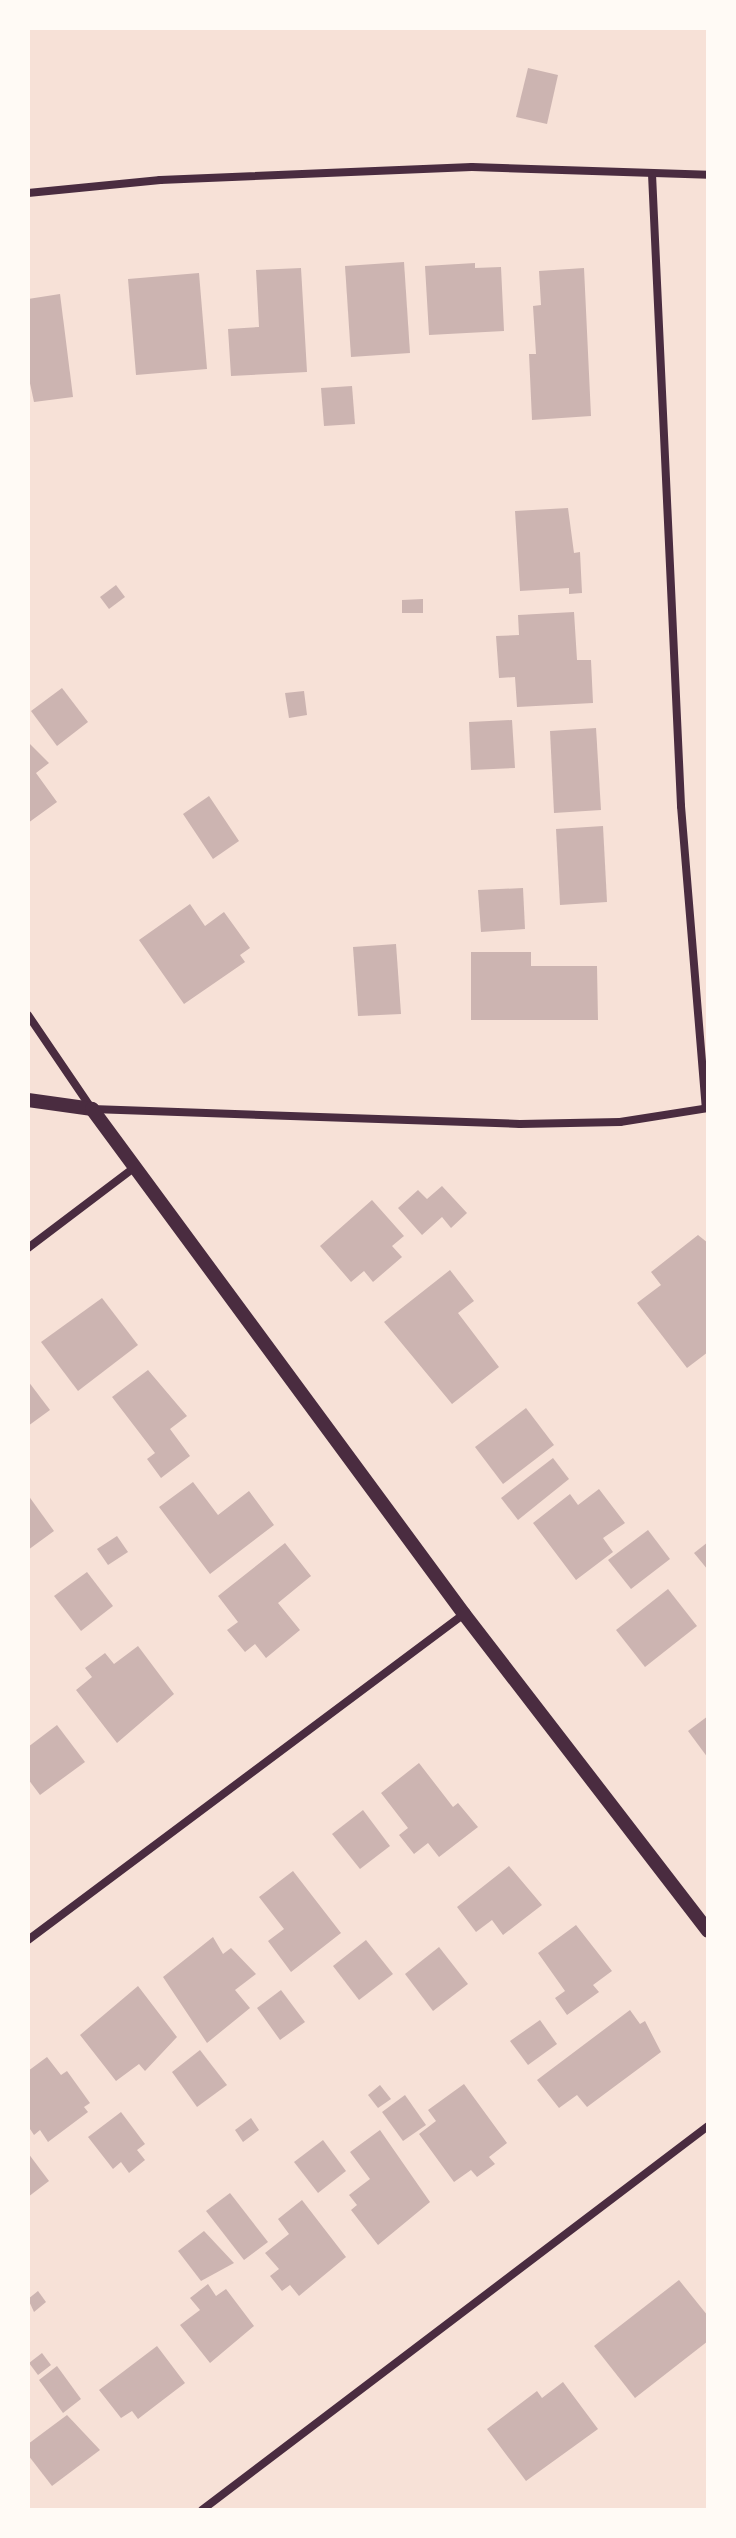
<!DOCTYPE html>
<html>
<head>
<meta charset="utf-8">
<style>
  body { margin:0 }
  #map { position:relative; width:736px; height:2538px; overflow:hidden; background:#f7e1d7; font-family:"Archivo Narrow",sans-serif }
  div>[style] { position:absolute }
  [style*='--x'] { left:calc(var(--x)*1px); top:calc(var(--y)*1px); width:calc(var(--w)*1px); rotate:calc(var(--a)*1deg) }
  .building>* { inset:0; background:#ccb4b1 }
  .minor>* { height:8px; margin:-4px; padding:0 4px; transform-origin:4px; border-radius:4px; background:#4a2c40 }
  .tertiary>* { height:14px; margin:-7px; padding:0 7px; transform-origin:7px; border-radius:7px; background:#4a2c40 }
  span { translate:-50% -50%; white-space:nowrap; text-align:center; line-height:1.15; -webkit-text-stroke:7px #fffaf5; paint-order:stroke }
  .frame { position:absolute; inset:0; border:30px solid #fffaf5; pointer-events:none }
</style>
</head>
<body>
<div id="map">
  <div class="building">
    <i style="clip-path:polygon(528px 68px,558px 75px,547px 124px,516px 117px)"></i>
    <i style="clip-path:polygon(404px 262px,410px 353px,351px 357px,345px 266px)"></i>
    <i style="clip-path:polygon(475px 263px,475px 268px,501px 267px,504px 331px,429px 335px,425px 266px)"></i>
    <i style="clip-path:polygon(301px 268px,307px 372px,231px 376px,228px 329px,259px 327px,256px 270px)"></i>
    <i style="clip-path:polygon(584px 268px,591px 416px,532px 420px,529px 354px,536px 354px,533px 306px,541px 305px,539px 271px)"></i>
    <i style="clip-path:polygon(199px 273px,207px 369px,136px 375px,128px 279px)"></i>
    <i style="clip-path:polygon(60px 294px,73px 397px,34px 402px,28px 374px,28px 299px)"></i>
    <i style="clip-path:polygon(352px 386px,355px 424px,324px 426px,321px 388px)"></i>
    <i style="clip-path:polygon(568px 508px,574px 553px,580px 552px,582px 593px,569px 594px,569px 588px,520px 591px,515px 511px)"></i>
    <i style="clip-path:polygon(116px 585px,125px 597px,109px 609px,100px 597px)"></i>
    <i style="clip-path:polygon(423px 599px,423px 613px,402px 613px,402px 600px)"></i>
    <i style="clip-path:polygon(574px 612px,577px 660px,591px 660px,593px 703px,517px 707px,515px 677px,499px 678px,496px 636px,519px 635px,518px 615px)"></i>
    <i style="clip-path:polygon(62px 688px,88px 722px,57px 746px,31px 711px)"></i>
    <i style="clip-path:polygon(304px 691px,307px 715px,289px 718px,285px 693px)"></i>
    <i style="clip-path:polygon(512px 720px,515px 768px,471px 770px,469px 722px)"></i>
    <i style="clip-path:polygon(596px 728px,601px 810px,554px 813px,550px 731px)"></i>
    <i style="clip-path:polygon(28px 742px,49px 763px,36px 773px,57px 802px,28px 823px)"></i>
    <i style="clip-path:polygon(209px 796px,239px 841px,213px 859px,183px 814px)"></i>
    <i style="clip-path:polygon(603px 826px,607px 902px,560px 905px,556px 829px)"></i>
    <i style="clip-path:polygon(523px 888px,525px 929px,481px 932px,478px 890px)"></i>
    <i style="clip-path:polygon(190px 904px,205px 926px,224px 912px,250px 948px,240px 955px,245px 962px,184px 1004px,139px 940px)"></i>
    <i style="clip-path:polygon(396px 944px,401px 1014px,358px 1016px,353px 947px)"></i>
    <i style="clip-path:polygon(471px 952px,531px 952px,531px 966px,597px 966px,598px 1020px,471px 1020px)"></i>
    <i style="clip-path:polygon(442px 1186px,467px 1213px,451px 1228px,442px 1217px,422px 1235px,398px 1208px,418px 1190px,427px 1199px)"></i>
    <i style="clip-path:polygon(372px 1200px,404px 1236px,392px 1246px,402px 1257px,373px 1282px,364px 1271px,351px 1282px,320px 1246px)"></i>
    <i style="clip-path:polygon(698px 1235px,708px 1243px,708px 1352px,687px 1368px,637px 1303px,661px 1285px,651px 1272px)"></i>
    <i style="clip-path:polygon(450px 1270px,474px 1301px,458px 1313px,499px 1367px,452px 1404px,384px 1322px)"></i>
    <i style="clip-path:polygon(102px 1298px,138px 1345px,78px 1391px,41px 1342px)"></i>
    <i style="clip-path:polygon(148px 1370px,187px 1416px,170px 1429px,190px 1456px,161px 1478px,147px 1459px,155px 1453px,112px 1397px)"></i>
    <i style="clip-path:polygon(28px 1381px,50px 1410px,28px 1426px)"></i>
    <i style="clip-path:polygon(526px 1408px,554px 1445px,503px 1484px,475px 1447px)"></i>
    <i style="clip-path:polygon(553px 1458px,569px 1479px,518px 1520px,501px 1498px)"></i>
    <i style="clip-path:polygon(193px 1482px,218px 1515px,249px 1491px,274px 1525px,210px 1574px,159px 1507px)"></i>
    <i style="clip-path:polygon(599px 1489px,625px 1523px,603px 1538px,613px 1552px,576px 1580px,533px 1523px,570px 1494px,578px 1505px)"></i>
    <i style="clip-path:polygon(28px 1495px,54px 1531px,28px 1550px)"></i>
    <i style="clip-path:polygon(648px 1530px,670px 1559px,631px 1589px,608px 1560px)"></i>
    <i style="clip-path:polygon(117px 1536px,128px 1552px,108px 1565px,97px 1549px)"></i>
    <i style="clip-path:polygon(708px 1542px,708px 1570px,694px 1553px)"></i>
    <i style="clip-path:polygon(285px 1543px,311px 1576px,278px 1603px,300px 1630px,266px 1658px,255px 1644px,245px 1652px,227px 1630px,238px 1622px,218px 1596px)"></i>
    <i style="clip-path:polygon(87px 1572px,113px 1606px,81px 1631px,54px 1596px)"></i>
    <i style="clip-path:polygon(668px 1589px,697px 1626px,645px 1667px,616px 1630px)"></i>
    <i style="clip-path:polygon(138px 1646px,174px 1694px,117px 1743px,76px 1690px,92px 1677px,85px 1668px,105px 1653px,114px 1664px)"></i>
    <i style="clip-path:polygon(708px 1716px,708px 1758px,688px 1731px)"></i>
    <i style="clip-path:polygon(57px 1725px,85px 1762px,40px 1795px,28px 1779px,28px 1747px)"></i>
    <i style="clip-path:polygon(419px 1763px,453px 1807px,458px 1803px,478px 1827px,439px 1857px,428px 1843px,414px 1854px,399px 1835px,408px 1828px,381px 1793px)"></i>
    <i style="clip-path:polygon(363px 1810px,390px 1846px,360px 1869px,332px 1834px)"></i>
    <i style="clip-path:polygon(509px 1866px,542px 1905px,503px 1935px,492px 1920px,476px 1932px,457px 1907px)"></i>
    <i style="clip-path:polygon(293px 1871px,341px 1933px,291px 1972px,268px 1941px,284px 1929px,259px 1897px)"></i>
    <i style="clip-path:polygon(576px 1925px,612px 1971px,593px 1985px,599px 1992px,567px 2015px,555px 1998px,565px 1991px,538px 1953px)"></i>
    <i style="clip-path:polygon(213px 1937px,223px 1954px,231px 1948px,256px 1974px,235px 1990px,250px 2008px,207px 2043px,163px 1977px)"></i>
    <i style="clip-path:polygon(366px 1940px,393px 1974px,359px 2000px,333px 1966px)"></i>
    <i style="clip-path:polygon(439px 1947px,468px 1984px,433px 2011px,405px 1974px)"></i>
    <i style="clip-path:polygon(138px 1986px,177px 2037px,145px 2071px,139px 2064px,116px 2081px,80px 2035px)"></i>
    <i style="clip-path:polygon(281px 1990px,305px 2022px,280px 2040px,257px 2008px)"></i>
    <i style="clip-path:polygon(630px 2010px,640px 2024px,645px 2021px,661px 2052px,587px 2107px,577px 2095px,559px 2108px,537px 2080px)"></i>
    <i style="clip-path:polygon(540px 2020px,557px 2044px,528px 2065px,510px 2041px)"></i>
    <i style="clip-path:polygon(200px 2050px,227px 2085px,197px 2107px,172px 2072px)"></i>
    <i style="clip-path:polygon(47px 2057px,61px 2075px,67px 2071px,90px 2103px,84px 2107px,88px 2112px,48px 2142px,40px 2130px,34px 2135px,28px 2126px,28px 2071px)"></i>
    <i style="clip-path:polygon(464px 2084px,507px 2143px,489px 2157px,495px 2164px,477px 2177px,471px 2170px,454px 2182px,419px 2134px,436px 2121px,428px 2110px)"></i>
    <i style="clip-path:polygon(380px 2085px,391px 2099px,378px 2108px,368px 2095px)"></i>
    <i style="clip-path:polygon(405px 2095px,426px 2125px,403px 2141px,382px 2112px)"></i>
    <i style="clip-path:polygon(121px 2112px,145px 2144px,137px 2150px,145px 2160px,129px 2173px,121px 2162px,113px 2169px,88px 2137px)"></i>
    <i style="clip-path:polygon(251px 2118px,259px 2130px,243px 2142px,235px 2130px)"></i>
    <i style="clip-path:polygon(380px 2130px,430px 2202px,378px 2245px,351px 2210px,357px 2205px,349px 2195px,370px 2179px,350px 2152px)"></i>
    <i style="clip-path:polygon(323px 2140px,346px 2171px,318px 2193px,294px 2162px)"></i>
    <i style="clip-path:polygon(28px 2153px,49px 2181px,28px 2197px)"></i>
    <i style="clip-path:polygon(230px 2193px,268px 2242px,244px 2260px,206px 2211px)"></i>
    <i style="clip-path:polygon(302px 2200px,346px 2257px,299px 2296px,290px 2285px,282px 2291px,270px 2276px,279px 2269px,265px 2253px,289px 2234px,278px 2219px)"></i>
    <i style="clip-path:polygon(204px 2231px,234px 2263px,201px 2281px,178px 2251px)"></i>
    <i style="clip-path:polygon(679px 2280px,708px 2316px,708px 2341px,635px 2398px,594px 2346px)"></i>
    <i style="clip-path:polygon(208px 2284px,216px 2296px,226px 2289px,254px 2326px,210px 2363px,180px 2325px,200px 2310px,190px 2298px)"></i>
    <i style="clip-path:polygon(38px 2291px,46px 2302px,34px 2312px,28px 2299px)"></i>
    <i style="clip-path:polygon(157px 2346px,185px 2383px,138px 2419px,132px 2411px,121px 2418px,99px 2390px)"></i>
    <i style="clip-path:polygon(42px 2353px,51px 2365px,38px 2375px,29px 2363px)"></i>
    <i style="clip-path:polygon(57px 2366px,81px 2399px,63px 2413px,39px 2380px)"></i>
    <i style="clip-path:polygon(563px 2382px,598px 2429px,526px 2481px,487px 2429px,537px 2391px,542px 2398px)"></i>
    <i style="clip-path:polygon(67px 2415px,100px 2450px,52px 2486px,28px 2455px,28px 2444px)"></i>
  </div>
  <div class="minor">
    <i style="--x:652;--y:174;--w:633;--a:87.37"></i>
    <i style="--x:681;--y:806;--w:303;--a:85.3"></i>
    <i style="--x:28;--y:193;--w:133;--a:-5.6"></i>
    <i style="--x:160;--y:180;--w:312;--a:-2.4"></i>
    <i style="--x:472;--y:167;--w:236;--a:1.9"></i>
    <i style="--x:28;--y:1015;--w:114;--a:55.8"></i>
    <i style="--x:92;--y:1109;--w:428;--a:2"></i>
    <i style="--x:520;--y:1124;--w:100;--a:-1.1"></i>
    <i style="--x:620;--y:1122;--w:89;--a:-9"></i>
    <i style="--x:28;--y:1248;--w:134;--a:-37.1"></i>
    <i style="--x:28;--y:1940;--w:544;--a:-36.79"></i>
    <i style="--x:202;--y:2510;--w:635;--a:-37.19"></i>
  </div>
  <div class="tertiary">
    <i style="--x:28;--y:1100;--w:65;--a:8"></i>
    <i style="--x:92;--y:1109;--w:627;--a:53.62"></i>
    <i style="--x:464;--y:1614;--w:400;--a:52.4"></i>
  </div>
  <div class="frame"></div>
</div>
</body>
</html>
